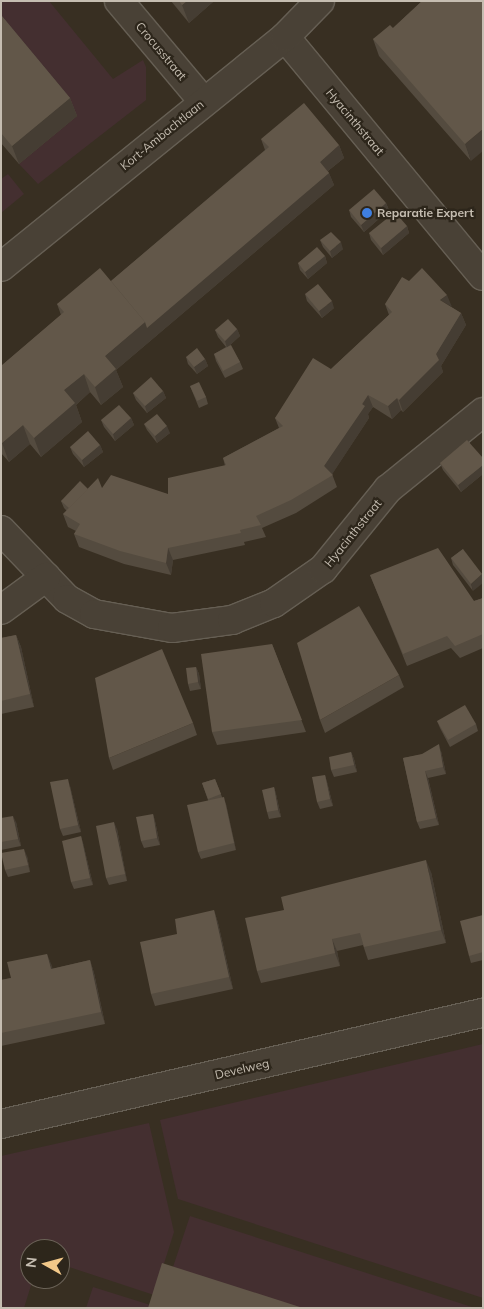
<!DOCTYPE html>
<html>
<head>
<meta charset="utf-8">
<style>
  body { margin:0 }
  #map { position:relative; width:484px; height:1309px; overflow:hidden; background:#382f22; font-family:Mulish,sans-serif }
  div>[style] { position:absolute }
  [style*='--x'] { left:calc(var(--x)*1px); top:calc(var(--y)*1px); width:calc(var(--w)*1px); rotate:calc(var(--a)*1deg) }
  .green>* { inset:0; background:#442f30 }
  .roads { filter:drop-shadow(1px 0 #665f54) drop-shadow(-1px 0 #665f54) drop-shadow(0 1px #665f54) drop-shadow(0 -1px #665f54) }
  .minor>* { height:28px; margin:-14px; padding:0 14px; transform-origin:14px; border-radius:14px; background:#494136 }
  .wall>* { inset:0; background:#544b3f }
  .shaded-wall>* { inset:0; background:#453d33 }
  .building>* { inset:0; background:#625749 }
  .dots>* { width:14px; height:14px; translate:-50% -50%; box-sizing:border-box; border:2px solid #2d261b; border-radius:50% }
  span { translate:-50% -50%; white-space:nowrap; text-align:center; line-height:1.15; -webkit-text-stroke:4.5px #2d261b; paint-order:stroke }
  .street-label { font-size:12px; color:#c5bdb1 }
  .poi-label { font-size:12px; color:#c5bdb1; font-weight:700 }
  .left { translate:0 -50%; text-align:left }
  .frame { position:absolute; inset:0; border:2px solid #c5bdb1; pointer-events:none }
  .north { position:absolute; left:20px; top:1239px; width:50px; height:50px; box-sizing:border-box; background:#2d261b; border:1px solid #6a6257; border-radius:50%; rotate:277deg; font-size:14px; font-weight:700; line-height:20px; text-align:center; color:#c5bdb1 }
  .north::after { content:''; display:block; margin:auto; width:18px; height:22px; background:#f2c889; clip-path:polygon(50% 0,100% 100%,50% 72%,0 100%) }
</style>
</head>
<body>
<div id="map">
  <div class="green">
    <i style="clip-path:polygon(1px 1px,49px 1px,113px 79px,143px 60px,146px 67px,146px 100px,38px 184px,19px 164px,77px 116px,1px 26px)"></i>
    <i style="clip-path:polygon(8px 174px,24px 194px,1px 213px,1px 179px)"></i>
    <i style="clip-path:polygon(483px 1044px,483px 1298px,178px 1199px,160px 1120px)"></i>
    <i style="clip-path:polygon(149px 1123px,174px 1232px,154px 1295px,60px 1264px,60px 1249px,30px 1249px,30px 1279px,33px 1279px,24px 1308px,1px 1308px,1px 1156px)"></i>
    <i style="clip-path:polygon(190px 1216px,475px 1308px,251px 1308px,168px 1282px)"></i>
    <i style="clip-path:polygon(93px 1287px,160px 1308px,86px 1308px)"></i>
  </div>
  <div class="roads">
    <div class="minor">
      <i style="--x:119;--y:1;--w:131;--a:50"></i>
      <i style="--x:285;--y:37;--w:310;--a:50.4"></i>
      <i style="--x:1;--y:267;--w:365;--a:-39"></i>
      <i style="--x:285;--y:37;--w:50;--a:-45.8"></i>
      <i style="--x:1;--y:530;--w:95;--a:46.3"></i>
      <i style="--x:67;--y:599;--w:31;--a:29"></i>
      <i style="--x:94;--y:614;--w:79;--a:10.2"></i>
      <i style="--x:172;--y:628;--w:61;--a:-7.6"></i>
      <i style="--x:232;--y:620;--w:45;--a:-22"></i>
      <i style="--x:274;--y:603;--w:60;--a:-34.8"></i>
      <i style="--x:323;--y:569;--w:103;--a:-50.9"></i>
      <i style="--x:388;--y:489;--w:122;--a:-39"></i>
      <i style="--x:1;--y:610;--w:56;--a:-36.3"></i>
      <i style="--x:1;--y:1124;--w:495;--a:-13"></i>
    </div>
  </div>
  <div class="wall">
    <i style="clip-path:polygon(171px 1px,214px 1px,189px 23px)"></i>
    <i style="clip-path:polygon(422px 1px,471px 161px,379px 56px,373px 39px,393px 28px)"></i>
    <i style="clip-path:polygon(1px 15px,70px 98px,77px 116px,19px 164px,1px 143px)"></i>
    <i style="clip-path:polygon(261px 139px,339px 145px,344px 158px,328px 171px,334px 185px,116px 370px,123px 387px,101px 405px,90px 392px,76px 405px,82px 422px,41px 457px,30px 444px,9px 462px,1px 453px,1px 366px,61px 315px,57px 304px,111px 281px,265px 150px)"></i>
    <i style="clip-path:polygon(386px 203px,389px 210px,364px 232px,351px 217px,349px 210px)"></i>
    <i style="clip-path:polygon(407px 226px,409px 233px,383px 255px,371px 240px,369px 233px)"></i>
    <i style="clip-path:polygon(320px 240px,343px 249px,332px 258px,323px 247px)"></i>
    <i style="clip-path:polygon(325px 256px,327px 263px,308px 279px,300px 270px,298px 263px)"></i>
    <i style="clip-path:polygon(305px 294px,334px 308px,322px 318px,307px 301px)"></i>
    <i style="clip-path:polygon(385px 304px,451px 307px,461px 313px,466px 325px,441px 366px,443px 372px,403px 412px,401px 410px,392px 419px,373px 407px,368px 414px,369px 418px,332px 474px,337px 487px,296px 513px,262px 528px,266px 537px,244px 542px,245px 545px,173px 560px,171px 575px,124px 564px,79px 547px,74px 534px,76px 531px,68px 527px,63px 514px,67px 511px,64px 508px,61px 501px,88px 489px,102px 488px,168px 494px,225px 466px,223px 458px,279px 428px,275px 418px,331px 369px,389px 315px)"></i>
    <i style="clip-path:polygon(237px 329px,240px 336px,230px 345px,240px 362px,243px 369px,225px 378px,216px 361px,214px 354px,226px 347px,218px 337px,215px 330px)"></i>
    <i style="clip-path:polygon(186px 357px,205px 359px,208px 366px,197px 374px,188px 364px)"></i>
    <i style="clip-path:polygon(190px 386px,206px 397px,208px 404px,199px 408px)"></i>
    <i style="clip-path:polygon(163px 391px,166px 398px,147px 413px,136px 400px,133px 393px)"></i>
    <i style="clip-path:polygon(131px 418px,134px 425px,115px 441px,104px 427px,101px 420px)"></i>
    <i style="clip-path:polygon(144px 424px,170px 433px,157px 443px,147px 430px)"></i>
    <i style="clip-path:polygon(100px 445px,103px 452px,84px 467px,73px 454px,70px 447px)"></i>
    <i style="clip-path:polygon(483px 458px,483px 474px,461px 492px,443px 470px,440px 463px)"></i>
    <i style="clip-path:polygon(463px 549px,473px 591px,453px 565px,451px 558px)"></i>
    <i style="clip-path:polygon(370px 575px,474px 601px,483px 598px,483px 648px,460px 658px,451px 648px,407px 666px)"></i>
    <i style="clip-path:polygon(16px 635px,21px 647px,34px 707px,1px 714px,1px 638px)"></i>
    <i style="clip-path:polygon(272px 644px,306px 732px,217px 745px,212px 732px)"></i>
    <i style="clip-path:polygon(196px 667px,199px 674px,201px 689px,190px 691px,188px 684px)"></i>
    <i style="clip-path:polygon(399px 675px,404px 687px,325px 733px,320px 720px)"></i>
    <i style="clip-path:polygon(437px 721px,476px 724px,478px 731px,450px 747px,440px 728px)"></i>
    <i style="clip-path:polygon(193px 723px,197px 735px,113px 770px,109px 758px)"></i>
    <i style="clip-path:polygon(441px 751px,446px 774px,428px 778px,439px 825px,420px 829px,417px 822px,403px 758px)"></i>
    <i style="clip-path:polygon(351px 752px,354px 759px,357px 772px,334px 777px,331px 770px)"></i>
    <i style="clip-path:polygon(325px 775px,327px 782px,333px 806px,320px 809px,317px 802px)"></i>
    <i style="clip-path:polygon(215px 779px,222px 797px,226px 804px,236px 850px,201px 859px,198px 852px,208px 800px,202px 783px)"></i>
    <i style="clip-path:polygon(70px 786px,81px 832px,63px 836px,60px 829px)"></i>
    <i style="clip-path:polygon(274px 787px,276px 794px,281px 817px,269px 819px,267px 812px)"></i>
    <i style="clip-path:polygon(153px 814px,155px 821px,160px 845px,144px 848px,141px 841px)"></i>
    <i style="clip-path:polygon(1px 818px,16px 822px,21px 846px,1px 850px)"></i>
    <i style="clip-path:polygon(117px 829px,127px 881px,109px 885px,106px 878px)"></i>
    <i style="clip-path:polygon(81px 836px,83px 843px,93px 885px,74px 889px,71px 882px)"></i>
    <i style="clip-path:polygon(27px 856px,30px 872px,8px 877px,5px 870px)"></i>
    <i style="clip-path:polygon(431px 872px,446px 943px,368px 960px,363px 945px,337px 951px,340px 966px,261px 983px,257px 971px,284px 910px)"></i>
    <i style="clip-path:polygon(214px 910px,218px 923px,233px 989px,155px 1006px,151px 994px)"></i>
    <i style="clip-path:polygon(483px 915px,483px 960px,471px 963px,469px 956px)"></i>
    <i style="clip-path:polygon(47px 954px,52px 969px,90px 960px,94px 973px,105px 1024px,1px 1046px,1px 980px,11px 978px)"></i>
  </div>
  <div class="shaded-wall">
    <i style="clip-path:polygon(187px 1px,214px 1px,189px 23px,182px 5px)"></i>
    <i style="clip-path:polygon(70px 98px,77px 116px,19px 164px,12px 146px)"></i>
    <i style="clip-path:polygon(483px 129px,483px 151px,471px 161px,465px 144px)"></i>
    <i style="clip-path:polygon(339px 145px,344px 158px,324px 174px,320px 162px)"></i>
    <i style="clip-path:polygon(329px 173px,334px 185px,116px 370px,123px 387px,101px 405px,95px 387px,105px 356px,145px 322px)"></i>
    <i style="clip-path:polygon(386px 203px,389px 210px,364px 232px,361px 225px)"></i>
    <i style="clip-path:polygon(407px 226px,409px 233px,383px 255px,381px 248px)"></i>
    <i style="clip-path:polygon(341px 242px,343px 249px,332px 258px,330px 251px)"></i>
    <i style="clip-path:polygon(325px 256px,327px 263px,308px 279px,305px 272px)"></i>
    <i style="clip-path:polygon(447px 295px,452px 307px,440px 300px)"></i>
    <i style="clip-path:polygon(332px 301px,334px 308px,322px 318px,319px 311px)"></i>
    <i style="clip-path:polygon(461px 313px,466px 325px,441px 366px,443px 372px,403px 412px,399px 400px,436px 354px)"></i>
    <i style="clip-path:polygon(237px 329px,240px 336px,227px 348px,225px 341px)"></i>
    <i style="clip-path:polygon(205px 359px,208px 366px,197px 374px,194px 367px)"></i>
    <i style="clip-path:polygon(84px 374px,90px 392px,76px 405px,82px 422px,41px 457px,34px 438px,64px 390px)"></i>
    <i style="clip-path:polygon(163px 391px,166px 398px,147px 413px,145px 406px)"></i>
    <i style="clip-path:polygon(368px 395px,373px 407px,368px 414px,369px 418px,331px 476px,324px 466px)"></i>
    <i style="clip-path:polygon(397px 398px,401px 410px,392px 419px,388px 406px)"></i>
    <i style="clip-path:polygon(131px 418px,134px 425px,115px 441px,113px 434px)"></i>
    <i style="clip-path:polygon(23px 425px,30px 444px,9px 462px,2px 443px)"></i>
    <i style="clip-path:polygon(167px 426px,170px 433px,157px 443px,155px 436px)"></i>
    <i style="clip-path:polygon(100px 445px,103px 452px,84px 467px,82px 460px)"></i>
    <i style="clip-path:polygon(483px 465px,483px 474px,461px 492px,458px 485px)"></i>
    <i style="clip-path:polygon(168px 548px,173px 560px,171px 575px,166px 563px)"></i>
    <i style="clip-path:polygon(482px 574px,483px 583px,473px 591px,471px 584px)"></i>
    <i style="clip-path:polygon(16px 635px,21px 647px,34px 707px,30px 694px)"></i>
    <i style="clip-path:polygon(196px 667px,199px 674px,201px 689px,198px 682px)"></i>
    <i style="clip-path:polygon(439px 744px,441px 751px,446px 774px,443px 767px)"></i>
    <i style="clip-path:polygon(351px 752px,354px 759px,357px 772px,354px 765px)"></i>
    <i style="clip-path:polygon(425px 771px,428px 778px,439px 825px,436px 818px)"></i>
    <i style="clip-path:polygon(325px 775px,327px 782px,333px 806px,330px 799px)"></i>
    <i style="clip-path:polygon(68px 779px,70px 786px,81px 832px,78px 825px)"></i>
    <i style="clip-path:polygon(274px 787px,276px 794px,281px 817px,278px 810px)"></i>
    <i style="clip-path:polygon(224px 797px,226px 804px,236px 850px,234px 843px)"></i>
    <i style="clip-path:polygon(153px 814px,155px 821px,160px 845px,157px 838px)"></i>
    <i style="clip-path:polygon(13px 816px,16px 822px,21px 846px,18px 839px)"></i>
    <i style="clip-path:polygon(114px 822px,117px 829px,127px 881px,125px 874px)"></i>
    <i style="clip-path:polygon(81px 836px,83px 843px,93px 885px,90px 878px)"></i>
    <i style="clip-path:polygon(24px 849px,27px 856px,30px 872px,28px 865px)"></i>
    <i style="clip-path:polygon(426px 860px,431px 872px,446px 943px,441px 930px)"></i>
    <i style="clip-path:polygon(214px 910px,218px 923px,233px 989px,229px 977px)"></i>
    <i style="clip-path:polygon(332px 939px,337px 951px,340px 966px,335px 953px)"></i>
    <i style="clip-path:polygon(47px 954px,52px 966px,55px 981px,51px 969px)"></i>
    <i style="clip-path:polygon(90px 960px,94px 973px,105px 1024px,101px 1012px)"></i>
  </div>
  <div class="building">
    <i style="clip-path:polygon(179px 1px,187px 1px,182px 5px)"></i>
    <i style="clip-path:polygon(422px 1px,483px 1px,483px 129px,465px 144px,373px 39px,390px 25px,393px 28px)"></i>
    <i style="clip-path:polygon(1px 15px,70px 98px,12px 146px,1px 133px)"></i>
    <i style="clip-path:polygon(304px 103px,339px 145px,320px 162px,329px 173px,147px 328px,145px 322px,111px 281px,269px 147px,261px 139px)"></i>
    <i style="clip-path:polygon(374px 189px,386px 203px,361px 225px,349px 210px)"></i>
    <i style="clip-path:polygon(395px 212px,407px 226px,381px 248px,369px 233px)"></i>
    <i style="clip-path:polygon(331px 232px,341px 242px,330px 251px,320px 240px)"></i>
    <i style="clip-path:polygon(317px 247px,325px 256px,305px 272px,298px 263px)"></i>
    <i style="clip-path:polygon(100px 268px,145px 322px,105px 356px,116px 369px,95px 387px,84px 374px,64px 390px,75px 403px,34px 438px,23px 425px,2px 443px,1px 442px,1px 366px,64px 312px,57px 304px)"></i>
    <i style="clip-path:polygon(422px 268px,447px 295px,440px 300px,461px 313px,436px 354px,439px 360px,399px 400px,397px 398px,388px 406px,368px 395px,362px 404px,365px 406px,324px 466px,333px 475px,291px 500px,256px 516px,261px 525px,240px 530px,241px 533px,168px 548px,166px 563px,120px 551px,74px 534px,80px 524px,63px 514px,98px 478px,102px 488px,111px 475px,168px 494px,168px 478px,226px 465px,223px 458px,283px 426px,275px 418px,313px 358px,331px 369px,392px 312px,385px 304px,402px 277px,409px 281px)"></i>
    <i style="clip-path:polygon(318px 284px,332px 301px,319px 311px,305px 294px)"></i>
    <i style="clip-path:polygon(228px 319px,237px 329px,225px 341px,215px 330px)"></i>
    <i style="clip-path:polygon(231px 345px,240px 362px,223px 371px,214px 354px)"></i>
    <i style="clip-path:polygon(197px 348px,205px 359px,194px 367px,186px 357px)"></i>
    <i style="clip-path:polygon(151px 377px,163px 391px,145px 406px,133px 393px)"></i>
    <i style="clip-path:polygon(199px 382px,206px 397px,197px 401px,190px 386px)"></i>
    <i style="clip-path:polygon(119px 405px,131px 418px,113px 434px,101px 420px)"></i>
    <i style="clip-path:polygon(157px 414px,167px 426px,155px 436px,144px 424px)"></i>
    <i style="clip-path:polygon(88px 431px,100px 445px,82px 460px,70px 447px)"></i>
    <i style="clip-path:polygon(467px 440px,483px 458px,483px 465px,458px 485px,440px 463px)"></i>
    <i style="clip-path:polygon(80px 481px,88px 489px,69px 508px,61px 501px)"></i>
    <i style="clip-path:polygon(438px 548px,474px 601px,483px 598px,483px 634px,455px 646px,447px 636px,403px 654px,370px 575px)"></i>
    <i style="clip-path:polygon(463px 549px,482px 574px,471px 584px,451px 558px)"></i>
    <i style="clip-path:polygon(359px 606px,399px 675px,320px 720px,297px 643px)"></i>
    <i style="clip-path:polygon(16px 635px,30px 694px,1px 701px,1px 638px)"></i>
    <i style="clip-path:polygon(272px 644px,302px 720px,212px 732px,201px 654px)"></i>
    <i style="clip-path:polygon(162px 649px,193px 723px,109px 758px,95px 678px)"></i>
    <i style="clip-path:polygon(196px 667px,198px 682px,188px 684px,186px 668px)"></i>
    <i style="clip-path:polygon(465px 705px,476px 724px,448px 740px,437px 721px)"></i>
    <i style="clip-path:polygon(439px 744px,443px 767px,425px 771px,436px 818px,417px 822px,403px 758px,422px 754px)"></i>
    <i style="clip-path:polygon(351px 752px,354px 765px,331px 770px,329px 757px)"></i>
    <i style="clip-path:polygon(325px 775px,330px 799px,317px 802px,312px 777px)"></i>
    <i style="clip-path:polygon(68px 779px,78px 825px,60px 829px,50px 782px)"></i>
    <i style="clip-path:polygon(215px 779px,221px 794px,208px 799px,202px 783px)"></i>
    <i style="clip-path:polygon(274px 787px,278px 810px,267px 812px,262px 790px)"></i>
    <i style="clip-path:polygon(224px 797px,234px 843px,198px 852px,187px 805px)"></i>
    <i style="clip-path:polygon(153px 814px,157px 838px,141px 841px,136px 817px)"></i>
    <i style="clip-path:polygon(13px 816px,18px 839px,1px 842px,1px 818px)"></i>
    <i style="clip-path:polygon(114px 822px,125px 874px,106px 878px,96px 826px)"></i>
    <i style="clip-path:polygon(81px 836px,90px 878px,71px 882px,62px 841px)"></i>
    <i style="clip-path:polygon(24px 849px,28px 865px,5px 870px,1px 853px)"></i>
    <i style="clip-path:polygon(426px 860px,441px 930px,364px 947px,360px 933px,332px 939px,335px 953px,257px 971px,245px 918px,284px 910px,281px 897px)"></i>
    <i style="clip-path:polygon(214px 910px,229px 977px,151px 994px,140px 942px,177px 934px,175px 919px)"></i>
    <i style="clip-path:polygon(483px 915px,483px 952px,469px 956px,460px 921px)"></i>
    <i style="clip-path:polygon(47px 954px,51px 969px,90px 960px,101px 1012px,1px 1033px,1px 980px,11px 978px,7px 962px)"></i>
    <i style="clip-path:polygon(162px 1263px,303px 1308px,148px 1308px)"></i>
  </div>
  <div class="dots">
    <i style="left:367px;top:213px;background:#3f7fe0"></i>
  </div>
  <div class="street-label">
    <span style="left:161px;top:51px;rotate:50deg">Crocusstraat</span>
    <span style="left:355px;top:122px;rotate:50deg">Hyacinthstraat</span>
    <span style="left:162px;top:135px;rotate:-39deg">Kort-Ambachtlaan</span>
    <span style="left:353px;top:533px;rotate:-51deg">Hyacinthstraat</span>
    <span style="left:242px;top:1069px;rotate:-13deg">Develweg</span>
  </div>
  <div class="poi-label">
    <span class="left" style="left:377px;top:213px">Reparatie Expert</span>
  </div>
  <div class="frame"></div>
  <div class="north">N</div>
</div>
</body>
</html>
